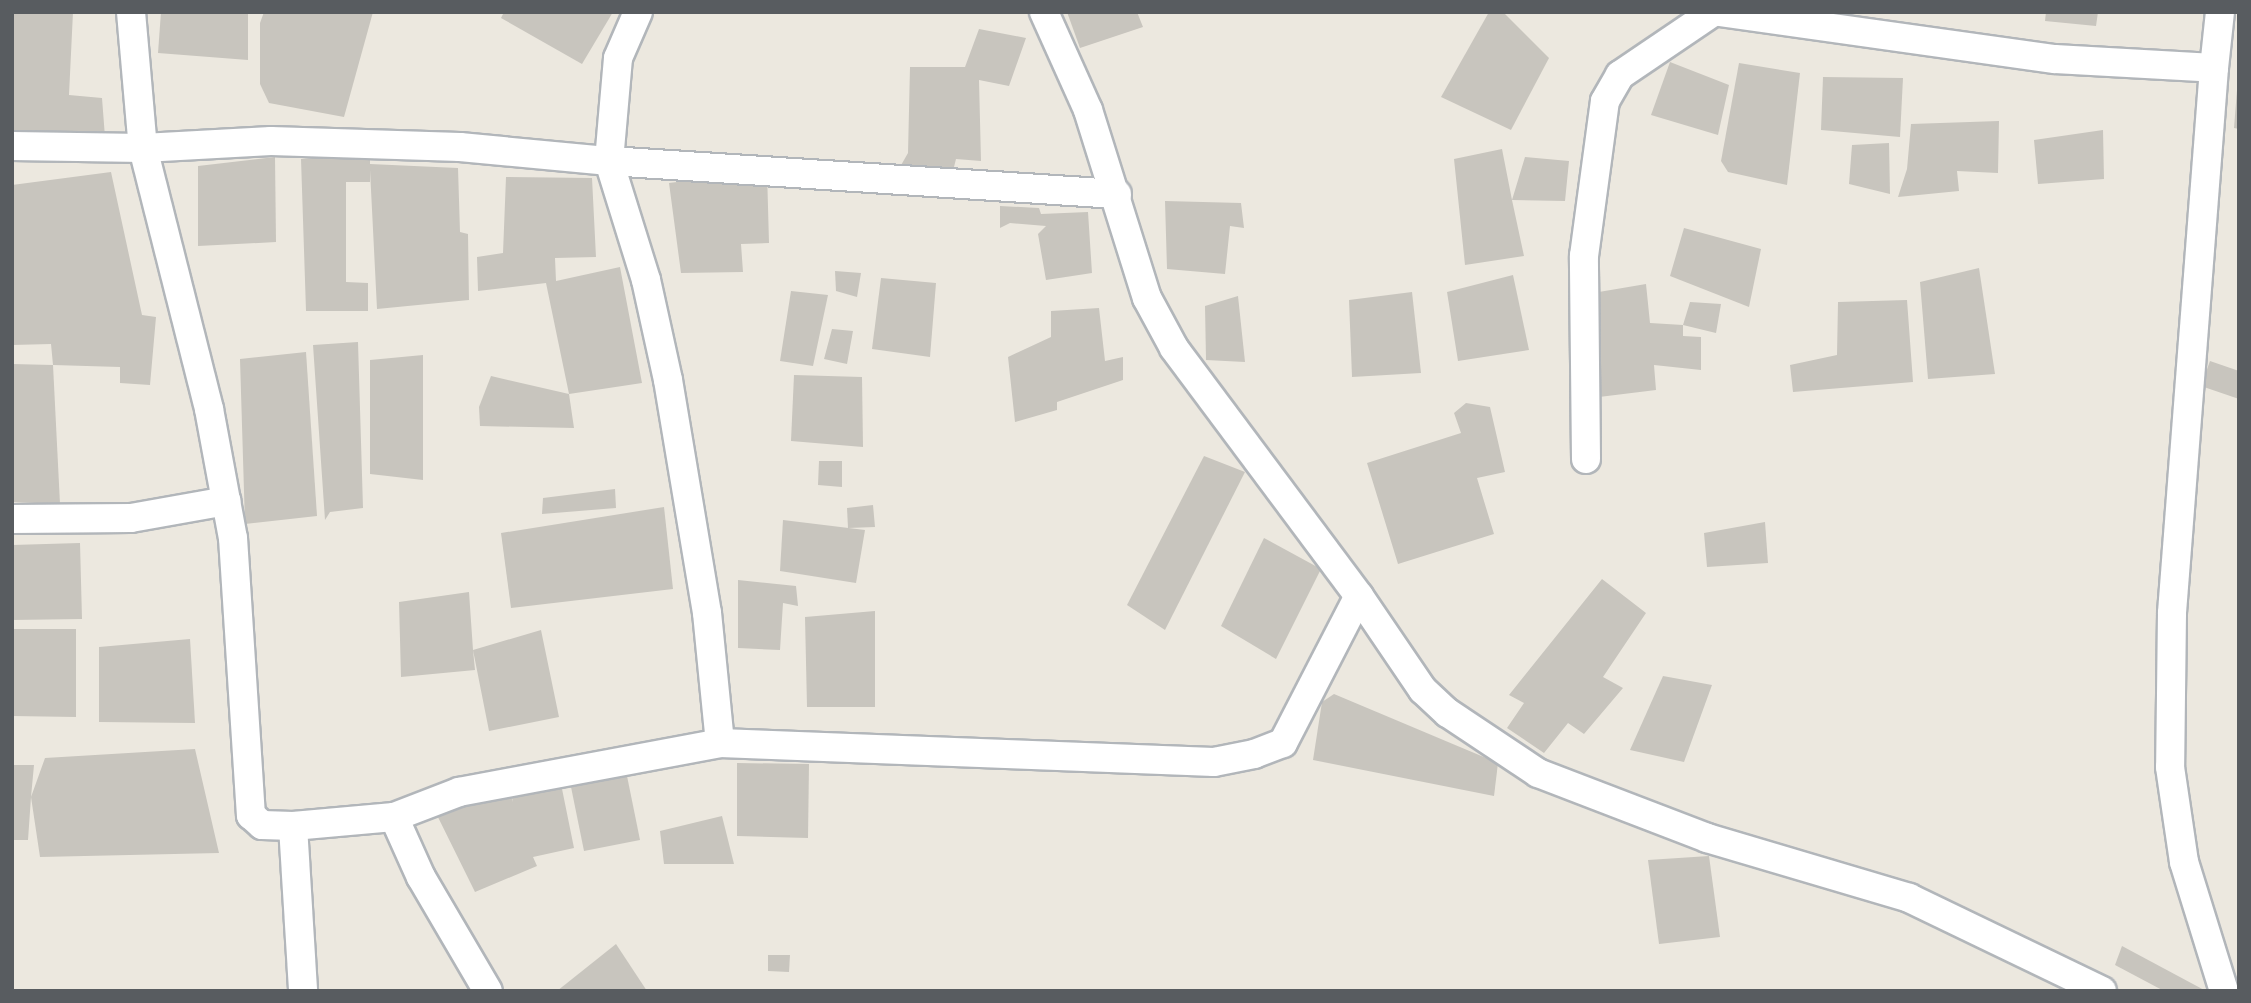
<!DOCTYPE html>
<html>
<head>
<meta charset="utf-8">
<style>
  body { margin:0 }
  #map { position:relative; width:2251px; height:1003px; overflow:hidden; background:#ece8df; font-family:"DM Sans",sans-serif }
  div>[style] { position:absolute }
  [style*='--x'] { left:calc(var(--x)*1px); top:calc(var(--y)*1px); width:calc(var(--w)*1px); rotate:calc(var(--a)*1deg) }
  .building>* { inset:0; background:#c8c5be }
  .roads { filter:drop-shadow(2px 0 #b2b6ba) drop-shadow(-2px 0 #b2b6ba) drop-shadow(0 2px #b2b6ba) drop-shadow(0 -2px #b2b6ba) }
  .street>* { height:28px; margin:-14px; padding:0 14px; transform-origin:14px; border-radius:14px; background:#fff }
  span { translate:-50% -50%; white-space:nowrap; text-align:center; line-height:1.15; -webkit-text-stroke:5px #fff; paint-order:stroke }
  .frame { position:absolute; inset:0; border:14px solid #585c60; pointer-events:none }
</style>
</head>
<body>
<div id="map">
  <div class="building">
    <i style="clip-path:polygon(12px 12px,73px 12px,69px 95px,102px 98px,105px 137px,12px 142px)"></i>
    <i style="clip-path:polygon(161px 12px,248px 14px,248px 60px,158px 53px)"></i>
    <i style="clip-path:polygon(264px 12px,373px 12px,344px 117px,269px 103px,260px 84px,260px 23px)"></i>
    <i style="clip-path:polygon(504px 12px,613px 12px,582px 64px,501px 18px)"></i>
    <i style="clip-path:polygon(1067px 12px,1137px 12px,1143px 27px,1080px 48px)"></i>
    <i style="clip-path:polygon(1489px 12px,1503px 12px,1549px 58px,1511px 130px,1441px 97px)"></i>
    <i style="clip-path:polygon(2046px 12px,2098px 12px,2096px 26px,2045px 21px)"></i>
    <i style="clip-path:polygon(979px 29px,1026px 38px,1009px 86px,979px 80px,981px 161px,956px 159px,952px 175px,896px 174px,908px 153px,910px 67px,965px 67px)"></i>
    <i style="clip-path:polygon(1670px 62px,1729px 85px,1718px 135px,1651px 115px)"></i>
    <i style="clip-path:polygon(1739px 63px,1800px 73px,1787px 185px,1728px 172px,1721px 161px)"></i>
    <i style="clip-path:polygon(1823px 77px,1903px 78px,1900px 137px,1821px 130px)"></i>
    <i style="clip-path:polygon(2237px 90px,2239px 90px,2239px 129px,2234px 128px)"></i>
    <i style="clip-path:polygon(1999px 121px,1998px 173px,1957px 171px,1959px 191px,1898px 197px,1907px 169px,1911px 124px)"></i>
    <i style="clip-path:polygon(2103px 130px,2104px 179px,2038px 184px,2034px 140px)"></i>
    <i style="clip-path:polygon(1889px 143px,1890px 194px,1849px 184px,1852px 145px)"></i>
    <i style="clip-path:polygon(1502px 149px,1512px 200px,1525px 157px,1569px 161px,1565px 201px,1512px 200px,1524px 256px,1465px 265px,1454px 159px)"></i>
    <i style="clip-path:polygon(370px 153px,370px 164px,458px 168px,460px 232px,468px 234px,469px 300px,377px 309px,370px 170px,370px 182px,346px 182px,346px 282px,368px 283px,368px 311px,306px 311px,301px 159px)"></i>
    <i style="clip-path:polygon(275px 157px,276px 242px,198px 246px,198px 166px)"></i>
    <i style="clip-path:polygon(767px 171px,769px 243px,741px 244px,743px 272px,681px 273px,669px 183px)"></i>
    <i style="clip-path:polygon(111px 172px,142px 315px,156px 317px,150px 385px,120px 383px,120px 367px,53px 365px,51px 344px,12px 345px,12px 185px)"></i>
    <i style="clip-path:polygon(506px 177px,592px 178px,596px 257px,555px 258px,556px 281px,620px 267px,642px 383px,569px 394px,546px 283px,478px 291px,477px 257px,503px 253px)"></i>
    <i style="clip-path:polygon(1165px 201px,1241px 203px,1244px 228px,1230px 226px,1225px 274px,1167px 269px)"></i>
    <i style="clip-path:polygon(1000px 206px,1039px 208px,1041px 214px,1088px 212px,1092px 273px,1046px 280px,1038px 234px,1046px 226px,1010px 223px,1000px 228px)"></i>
    <i style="clip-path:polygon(1684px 228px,1761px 249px,1749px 307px,1670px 276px)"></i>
    <i style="clip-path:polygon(1979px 268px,1995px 374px,1928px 379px,1920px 282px)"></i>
    <i style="clip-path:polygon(835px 271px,861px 273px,857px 297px,836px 291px)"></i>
    <i style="clip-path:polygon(1513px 275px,1529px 350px,1458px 361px,1447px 292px)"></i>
    <i style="clip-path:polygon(881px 278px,936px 283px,930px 357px,872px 349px)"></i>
    <i style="clip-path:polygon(1646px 284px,1650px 323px,1683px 325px,1683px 336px,1701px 337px,1701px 370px,1654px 365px,1656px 390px,1599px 397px,1593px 293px)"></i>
    <i style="clip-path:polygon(791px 291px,828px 295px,813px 366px,780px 361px)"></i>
    <i style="clip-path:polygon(1412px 292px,1421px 373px,1352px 377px,1349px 300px)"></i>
    <i style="clip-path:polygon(1238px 296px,1245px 362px,1206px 360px,1205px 306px)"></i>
    <i style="clip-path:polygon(1907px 300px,1913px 382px,1793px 392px,1790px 365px,1837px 355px,1838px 302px)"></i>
    <i style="clip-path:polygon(1690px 302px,1721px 304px,1716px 333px,1683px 325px)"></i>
    <i style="clip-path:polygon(1099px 308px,1105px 361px,1123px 357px,1123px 380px,1057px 402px,1057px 410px,1015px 422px,1008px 357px,1051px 337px,1051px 311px)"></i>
    <i style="clip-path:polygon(832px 329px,853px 331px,847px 364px,824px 359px)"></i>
    <i style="clip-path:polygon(358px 342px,363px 508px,330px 512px,325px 520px,313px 345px)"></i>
    <i style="clip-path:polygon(306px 352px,317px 516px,245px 524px,240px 359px)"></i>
    <i style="clip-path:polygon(423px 355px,423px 480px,370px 474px,370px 360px)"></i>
    <i style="clip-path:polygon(2210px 361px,2239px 371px,2239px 399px,2201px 386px)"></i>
    <i style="clip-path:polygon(12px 364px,53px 365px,60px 504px,12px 502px)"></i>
    <i style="clip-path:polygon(794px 375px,862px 377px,863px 447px,791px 441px)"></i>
    <i style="clip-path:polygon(491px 376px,569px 394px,574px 428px,480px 426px,479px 407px)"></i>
    <i style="clip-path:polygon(1466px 403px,1490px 407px,1505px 472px,1477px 478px,1494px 534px,1398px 564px,1367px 463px,1461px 433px,1454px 413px)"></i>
    <i style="clip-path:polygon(1204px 456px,1245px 472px,1165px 630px,1127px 605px)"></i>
    <i style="clip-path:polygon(819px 461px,842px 461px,842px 487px,818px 485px)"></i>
    <i style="clip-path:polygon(615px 489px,616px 508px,542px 514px,543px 498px)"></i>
    <i style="clip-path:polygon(873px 505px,875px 527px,848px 528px,847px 508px)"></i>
    <i style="clip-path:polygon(664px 507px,673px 589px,511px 608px,501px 533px)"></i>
    <i style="clip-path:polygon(783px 520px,865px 530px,856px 583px,780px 571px)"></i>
    <i style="clip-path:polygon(1765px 522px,1768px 563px,1707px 567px,1704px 533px)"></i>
    <i style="clip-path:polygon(1264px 538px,1321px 569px,1276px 659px,1221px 626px)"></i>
    <i style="clip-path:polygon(80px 543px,82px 619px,12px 620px,12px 545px)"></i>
    <i style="clip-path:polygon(1602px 579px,1646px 613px,1603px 677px,1623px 688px,1584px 734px,1568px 723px,1544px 753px,1507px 728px,1524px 703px,1509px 695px)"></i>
    <i style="clip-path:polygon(738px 580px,796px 586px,798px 606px,783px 603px,780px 650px,738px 648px)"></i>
    <i style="clip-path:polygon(469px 592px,473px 650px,541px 630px,559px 717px,489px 731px,473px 650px,475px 670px,401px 677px,399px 602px)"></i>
    <i style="clip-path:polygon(875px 611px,875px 707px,807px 707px,805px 617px)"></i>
    <i style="clip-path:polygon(12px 629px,76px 629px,76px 717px,12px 716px)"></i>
    <i style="clip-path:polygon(190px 639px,195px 723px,99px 722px,99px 647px)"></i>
    <i style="clip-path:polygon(1663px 676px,1712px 685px,1684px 762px,1630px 750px)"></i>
    <i style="clip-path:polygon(1334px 694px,1498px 763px,1494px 796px,1313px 760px,1322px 702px)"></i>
    <i style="clip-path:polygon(195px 749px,219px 853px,40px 857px,31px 797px,28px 840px,12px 840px,12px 765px,34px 765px,31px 797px,45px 758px)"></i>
    <i style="clip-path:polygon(737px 763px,809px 764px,808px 838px,737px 836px)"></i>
    <i style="clip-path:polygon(627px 776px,640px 840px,584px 851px,571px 787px)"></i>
    <i style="clip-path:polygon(560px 779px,574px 848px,533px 857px,537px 866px,475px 892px,431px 803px,506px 784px,513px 802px,510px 789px)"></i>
    <i style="clip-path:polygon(722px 816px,734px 864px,664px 864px,660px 831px)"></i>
    <i style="clip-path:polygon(1709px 856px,1720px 937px,1659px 944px,1648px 860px)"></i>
    <i style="clip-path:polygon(616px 944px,647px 991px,557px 991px)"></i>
    <i style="clip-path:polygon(2122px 946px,2206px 991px,2164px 991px,2115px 965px)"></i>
    <i style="clip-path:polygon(768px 955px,790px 955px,789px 972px,768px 971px)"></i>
  </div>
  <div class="roads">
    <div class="street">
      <i style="--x:131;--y:12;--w:137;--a:85"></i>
      <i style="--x:143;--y:148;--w:269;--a:75.8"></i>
      <i style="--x:209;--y:409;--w:131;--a:79.5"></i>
      <i style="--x:233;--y:538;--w:278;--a:86.3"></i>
      <i style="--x:251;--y:815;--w:15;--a:42"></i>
      <i style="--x:262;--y:825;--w:31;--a:2"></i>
      <i style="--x:293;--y:826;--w:101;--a:-5.1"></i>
      <i style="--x:394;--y:817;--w:66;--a:65.8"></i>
      <i style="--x:421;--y:877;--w:132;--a:59.6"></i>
      <i style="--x:1044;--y:12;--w:107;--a:65.8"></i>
      <i style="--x:1088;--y:110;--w:197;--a:72.6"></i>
      <i style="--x:1147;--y:298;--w:57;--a:61.6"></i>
      <i style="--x:1174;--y:348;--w:309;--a:53.3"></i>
      <i style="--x:1359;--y:596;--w:114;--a:55.8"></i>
      <i style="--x:1423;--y:690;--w:34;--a:43"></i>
      <i style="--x:1448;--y:713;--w:108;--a:33.7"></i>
      <i style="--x:1538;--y:773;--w:181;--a:21"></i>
      <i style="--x:1707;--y:838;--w:211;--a:16.5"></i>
      <i style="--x:1909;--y:898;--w:214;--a:25.7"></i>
      <i style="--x:1719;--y:12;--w:339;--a:8"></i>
      <i style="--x:2055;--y:59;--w:159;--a:3.2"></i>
      <i style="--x:2214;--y:68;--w:547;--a:94.41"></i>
      <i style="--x:2172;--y:613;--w:154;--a:90.7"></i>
      <i style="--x:2170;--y:767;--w:96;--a:81.6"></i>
      <i style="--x:2184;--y:862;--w:135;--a:72.8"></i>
      <i style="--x:2214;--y:68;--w:56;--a:-83.9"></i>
      <i style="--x:12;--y:146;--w:131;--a:0.9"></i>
      <i style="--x:143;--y:148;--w:128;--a:-3.1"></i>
      <i style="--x:271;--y:141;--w:189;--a:1.8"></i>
      <i style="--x:460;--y:147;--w:150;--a:5.4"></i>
      <i style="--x:609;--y:161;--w:103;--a:-85"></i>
      <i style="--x:618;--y:58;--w:50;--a:-66.5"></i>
      <i style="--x:1586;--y:459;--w:203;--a:-90.6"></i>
      <i style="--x:1584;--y:256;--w:156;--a:-82.3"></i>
      <i style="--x:1605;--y:101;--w:30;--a:-60"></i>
      <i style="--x:1620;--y:75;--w:112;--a:-34.1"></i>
      <i style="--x:12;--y:519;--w:119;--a:-0.5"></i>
      <i style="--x:131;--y:518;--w:97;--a:-10.1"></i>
      <i style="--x:720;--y:743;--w:494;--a:2.2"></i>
      <i style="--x:1214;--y:762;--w:41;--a:-11.3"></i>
      <i style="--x:1254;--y:754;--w:31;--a:-21"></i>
      <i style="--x:1283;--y:743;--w:165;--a:-62.7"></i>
      <i style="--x:394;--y:817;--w:70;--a:-21"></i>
      <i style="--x:459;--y:792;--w:266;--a:-10.6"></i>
      <i style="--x:720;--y:743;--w:131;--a:-95.7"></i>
      <i style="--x:707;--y:613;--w:236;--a:-99.5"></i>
      <i style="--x:668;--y:380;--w:102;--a:-102.4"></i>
      <i style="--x:646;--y:280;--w:125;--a:-107.3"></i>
      <i style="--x:609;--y:161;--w:509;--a:3.72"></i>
      <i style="--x:293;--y:826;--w:165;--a:86.5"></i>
    </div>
  </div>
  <div class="frame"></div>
</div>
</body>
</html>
